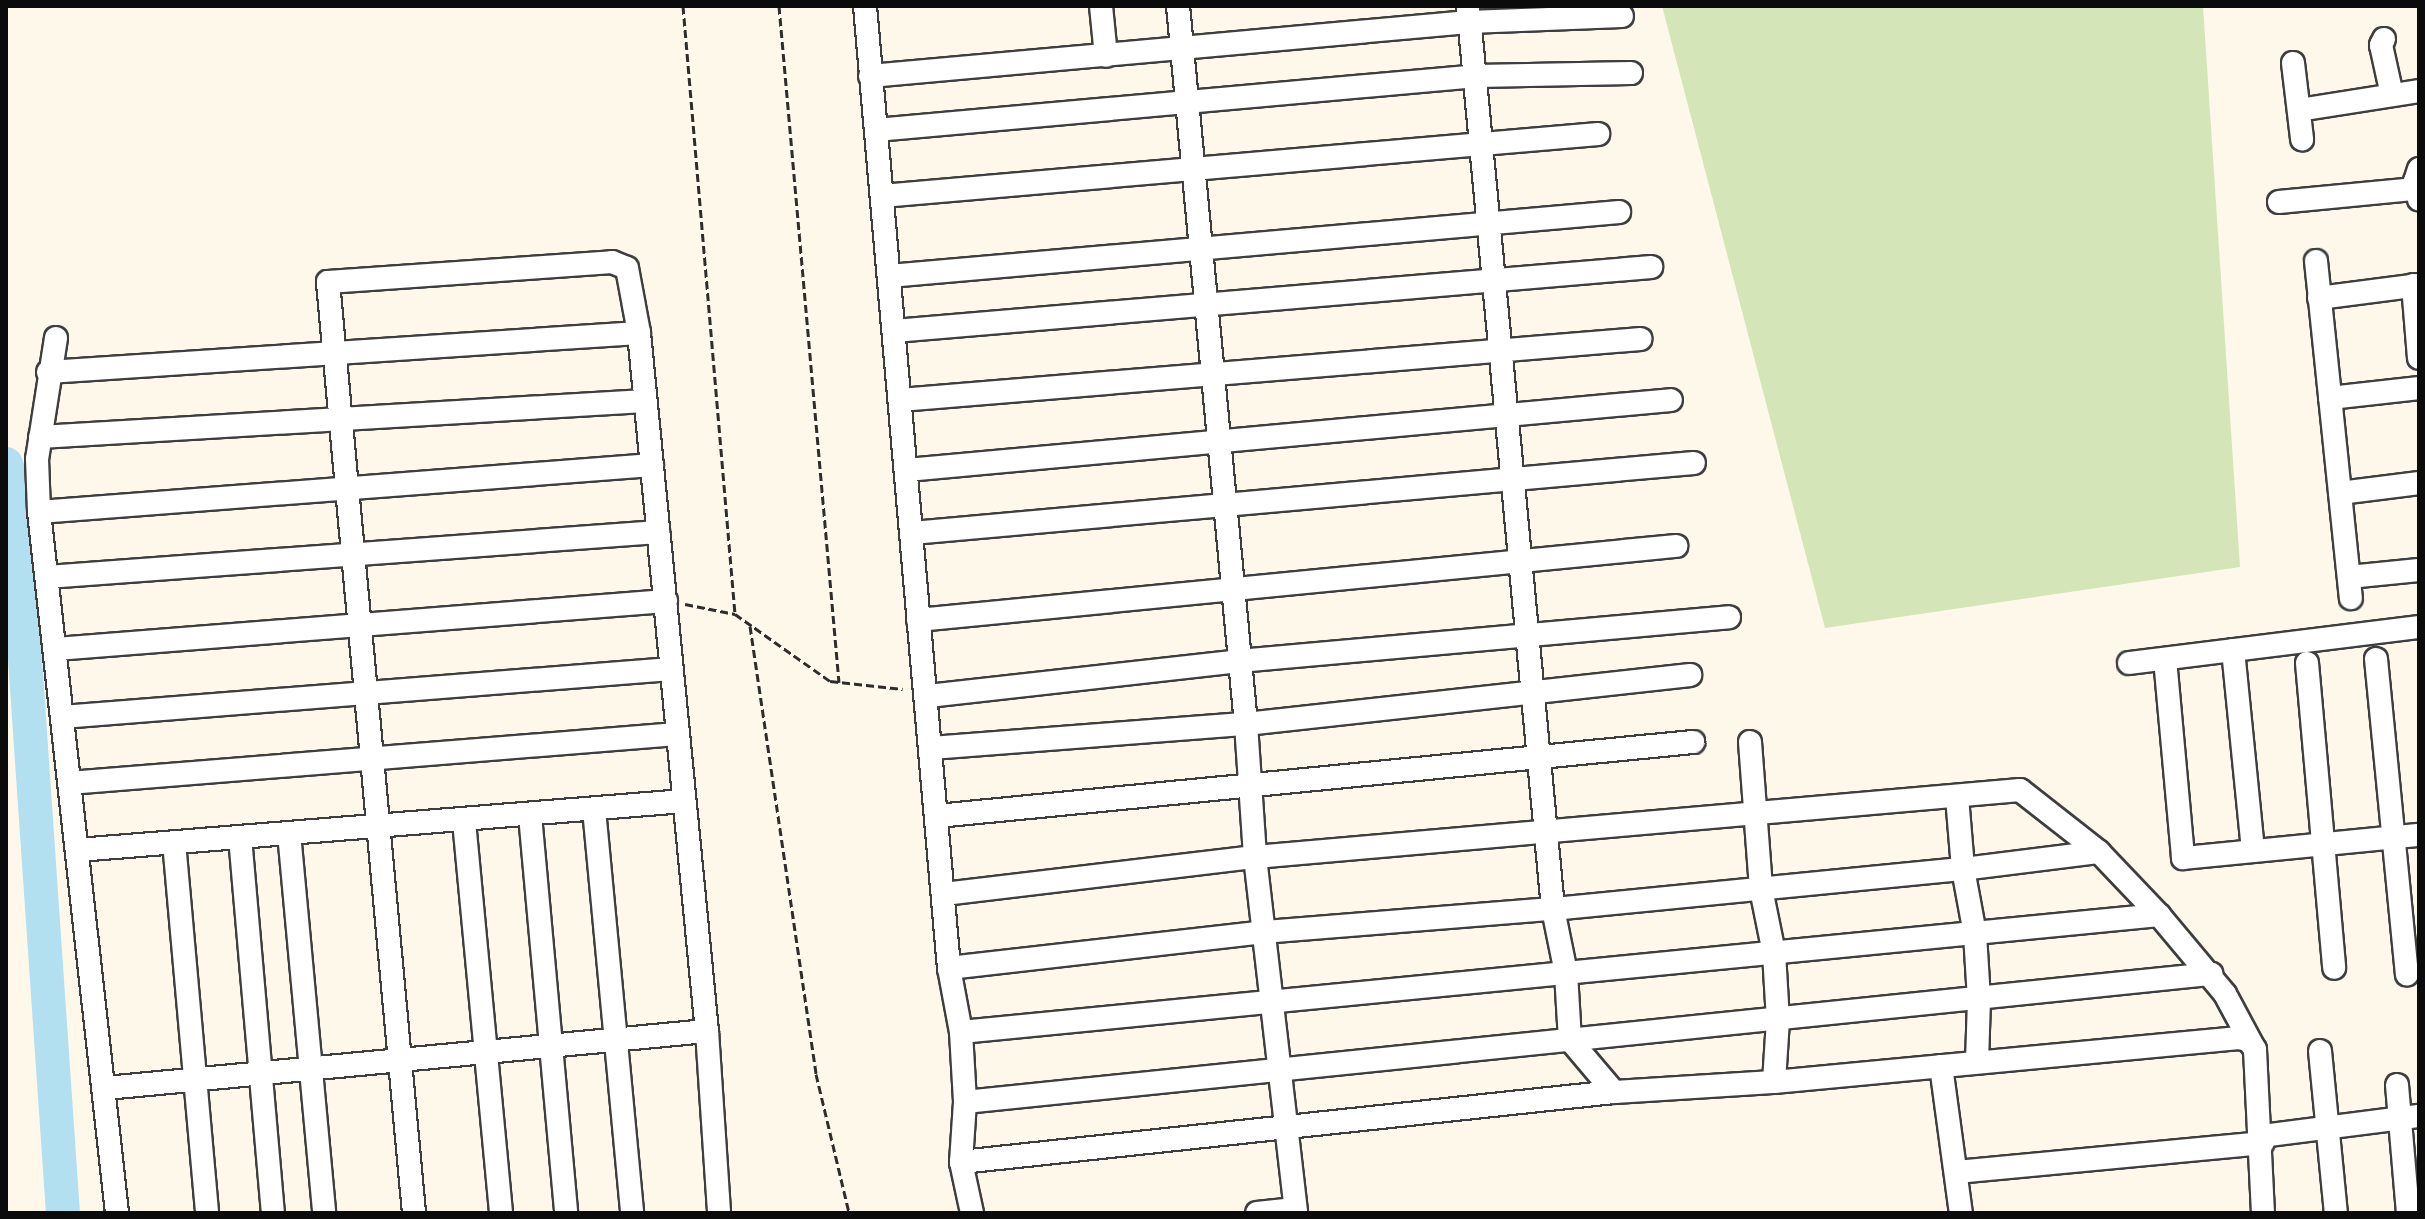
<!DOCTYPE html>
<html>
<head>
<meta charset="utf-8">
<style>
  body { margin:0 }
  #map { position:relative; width:2425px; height:1219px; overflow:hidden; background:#fef8ea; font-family:"Noto Serif",serif }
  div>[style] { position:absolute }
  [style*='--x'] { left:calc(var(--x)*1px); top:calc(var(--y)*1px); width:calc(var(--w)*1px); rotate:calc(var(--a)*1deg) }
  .green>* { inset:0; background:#d4e5b7 }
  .river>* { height:34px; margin:-17px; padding:0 17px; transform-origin:17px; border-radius:17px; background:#b3e0f1 }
  .path>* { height:3px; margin-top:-1.5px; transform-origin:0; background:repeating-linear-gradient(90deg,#2d2d2d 0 8px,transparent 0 12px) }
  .roads { filter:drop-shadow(2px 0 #3e3e3e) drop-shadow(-2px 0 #3e3e3e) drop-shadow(0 2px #3e3e3e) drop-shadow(0 -2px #3e3e3e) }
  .street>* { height:22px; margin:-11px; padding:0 11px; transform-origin:11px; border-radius:11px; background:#fff }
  span { translate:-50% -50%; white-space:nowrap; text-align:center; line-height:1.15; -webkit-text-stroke:8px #fff; paint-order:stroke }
  .frame { position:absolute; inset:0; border:8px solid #0b0b0b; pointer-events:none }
</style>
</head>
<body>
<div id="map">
  <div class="green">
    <i style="clip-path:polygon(1662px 6px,2203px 6px,2240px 567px,1825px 628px)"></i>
  </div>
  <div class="river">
    <i style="--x:6;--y:464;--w:21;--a:71"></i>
    <i style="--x:13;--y:484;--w:731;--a:86.08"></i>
  </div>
  <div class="path">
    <i style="--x:683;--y:6;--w:610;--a:85.11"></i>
    <i style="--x:779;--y:6;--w:679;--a:84.93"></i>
    <i style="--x:685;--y:604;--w:51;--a:11.3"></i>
    <i style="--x:735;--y:614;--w:116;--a:35.2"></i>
    <i style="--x:830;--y:681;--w:73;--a:6.3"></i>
    <i style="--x:750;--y:626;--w:453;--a:81.6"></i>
    <i style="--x:816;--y:1074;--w:143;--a:76.6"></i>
  </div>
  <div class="roads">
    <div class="street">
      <i style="--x:865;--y:6;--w:966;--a:85.01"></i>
      <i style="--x:949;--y:968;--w:65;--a:79.4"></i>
      <i style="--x:961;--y:1032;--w:70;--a:86.7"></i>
      <i style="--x:965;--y:1102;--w:60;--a:93.8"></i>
      <i style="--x:961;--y:1162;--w:52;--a:77.8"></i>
      <i style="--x:1101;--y:6;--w:50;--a:84.3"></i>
      <i style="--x:1178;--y:6;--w:721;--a:84.59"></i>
      <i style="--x:1246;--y:724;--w:133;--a:86.1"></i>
      <i style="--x:1255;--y:857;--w:358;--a:83.4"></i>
      <i style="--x:1468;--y:6;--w:907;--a:84.62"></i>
      <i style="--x:1553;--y:909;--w:65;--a:78.5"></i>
      <i style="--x:1566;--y:973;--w:67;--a:86.6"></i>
      <i style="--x:1570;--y:1040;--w:68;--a:49.8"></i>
      <i style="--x:2384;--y:39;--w:7;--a:117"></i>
      <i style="--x:2381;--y:45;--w:51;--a:77.6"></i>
      <i style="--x:2293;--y:63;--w:77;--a:83.2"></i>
      <i style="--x:870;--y:76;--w:601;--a:-5.15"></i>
      <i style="--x:1469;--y:22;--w:153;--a:-2.2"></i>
      <i style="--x:2299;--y:110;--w:121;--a:-9"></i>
      <i style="--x:876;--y:130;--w:603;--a:-5.13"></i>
      <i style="--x:1477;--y:76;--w:154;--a:-1.1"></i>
      <i style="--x:2419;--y:169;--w:13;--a:108"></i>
      <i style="--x:2415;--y:181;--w:19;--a:78"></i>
      <i style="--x:882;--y:196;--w:719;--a:-4.95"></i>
      <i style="--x:2279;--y:202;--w:137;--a:-5.5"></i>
      <i style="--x:2316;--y:261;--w:339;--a:84.1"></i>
      <i style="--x:889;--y:276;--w:733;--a:-5.01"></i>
      <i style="--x:2413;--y:285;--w:73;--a:85.3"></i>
      <i style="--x:2319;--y:298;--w:101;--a:-7.4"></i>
      <i style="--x:894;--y:331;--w:760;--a:-4.83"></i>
      <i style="--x:56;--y:338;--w:122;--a:98.9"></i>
      <i style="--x:37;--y:459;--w:53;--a:87.8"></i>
      <i style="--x:39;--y:512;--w:705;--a:83.65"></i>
      <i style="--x:48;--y:372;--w:592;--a:-3.78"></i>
      <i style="--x:2330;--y:398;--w:90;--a:-6.4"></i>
      <i style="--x:900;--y:400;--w:743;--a:-4.71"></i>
      <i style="--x:40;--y:437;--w:606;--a:-3.41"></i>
      <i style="--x:907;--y:470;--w:767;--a:-5.23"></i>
      <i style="--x:2340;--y:493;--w:80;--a:-7.2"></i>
      <i style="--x:39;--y:512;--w:615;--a:-4.38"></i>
      <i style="--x:912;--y:533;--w:785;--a:-5.12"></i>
      <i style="--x:47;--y:577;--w:613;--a:-4.21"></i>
      <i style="--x:2349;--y:577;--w:70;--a:-5.7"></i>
      <i style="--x:918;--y:620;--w:762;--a:-5.58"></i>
      <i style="--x:56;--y:649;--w:612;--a:-4.5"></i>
      <i style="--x:2233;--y:650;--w:202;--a:84.3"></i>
      <i style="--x:2165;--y:659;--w:200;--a:84.8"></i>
      <i style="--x:2183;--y:858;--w:237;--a:-5.6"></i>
      <i style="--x:2376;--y:659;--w:317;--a:84.4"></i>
      <i style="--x:2129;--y:663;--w:292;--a:-7.1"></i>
      <i style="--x:2307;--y:663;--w:306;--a:84.9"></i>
      <i style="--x:928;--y:696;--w:313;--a:-6.4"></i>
      <i style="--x:1239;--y:661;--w:492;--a:-5.1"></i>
      <i style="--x:62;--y:717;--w:611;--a:-4.51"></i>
      <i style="--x:1750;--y:742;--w:147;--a:85.7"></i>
      <i style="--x:1761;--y:889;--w:65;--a:78.5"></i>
      <i style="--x:1774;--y:953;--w:67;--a:86.6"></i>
      <i style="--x:1778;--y:1020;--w:62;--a:93.7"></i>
      <i style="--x:931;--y:748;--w:316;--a:-4.4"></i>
      <i style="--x:1246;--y:724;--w:447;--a:-6.3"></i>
      <i style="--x:69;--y:783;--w:610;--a:-4.61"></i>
      <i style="--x:1957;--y:797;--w:72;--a:85.2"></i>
      <i style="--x:1963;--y:869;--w:66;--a:79.5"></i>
      <i style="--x:1975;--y:934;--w:65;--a:86.5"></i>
      <i style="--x:1979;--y:999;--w:63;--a:91.8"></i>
      <i style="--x:594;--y:809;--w:406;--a:84.6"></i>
      <i style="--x:530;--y:815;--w:400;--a:84.8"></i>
      <i style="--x:937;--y:816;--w:760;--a:-5.59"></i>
      <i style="--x:464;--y:821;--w:394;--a:84.6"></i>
      <i style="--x:289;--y:833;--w:382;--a:84.7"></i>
      <i style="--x:240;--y:837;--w:377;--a:85"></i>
      <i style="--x:174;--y:842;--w:372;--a:84.9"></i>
      <i style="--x:78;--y:850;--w:608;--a:-4.62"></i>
      <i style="--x:944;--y:894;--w:313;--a:-6.8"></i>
      <i style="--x:1255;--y:857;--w:768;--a:-5.01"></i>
      <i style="--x:2020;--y:790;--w:100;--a:38.1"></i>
      <i style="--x:2099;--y:852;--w:87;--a:46.4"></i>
      <i style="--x:2159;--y:915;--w:103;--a:50.1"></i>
      <i style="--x:2225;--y:994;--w:64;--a:61.8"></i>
      <i style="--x:2255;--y:1050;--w:163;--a:87.2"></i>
      <i style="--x:949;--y:968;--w:317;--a:-6.5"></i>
      <i style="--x:1264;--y:932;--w:290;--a:-4.6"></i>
      <i style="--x:1553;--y:909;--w:412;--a:-5.6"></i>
      <i style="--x:1963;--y:869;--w:137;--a:-7.1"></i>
      <i style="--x:961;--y:1032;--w:1204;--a:-5.58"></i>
      <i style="--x:2320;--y:1051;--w:163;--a:84.4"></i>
      <i style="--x:1941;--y:1066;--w:148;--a:82.3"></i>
      <i style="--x:2397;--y:1085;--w:128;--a:85.1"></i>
      <i style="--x:106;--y:1088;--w:604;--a:-5.42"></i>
      <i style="--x:965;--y:1102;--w:1253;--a:-5.87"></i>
      <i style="--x:2262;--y:1136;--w:158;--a:-7.3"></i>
      <i style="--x:961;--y:1162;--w:657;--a:-6.12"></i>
      <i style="--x:1614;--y:1092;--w:160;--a:-3.6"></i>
      <i style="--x:1774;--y:1082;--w:467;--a:-5.4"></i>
      <i style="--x:2239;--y:1038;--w:9;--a:13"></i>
      <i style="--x:2248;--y:1040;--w:11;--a:52"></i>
      <i style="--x:1957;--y:1172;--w:307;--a:-5.4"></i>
      <i style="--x:414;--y:1213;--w:935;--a:-95.28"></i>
      <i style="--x:328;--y:282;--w:285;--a:-4"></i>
      <i style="--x:612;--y:262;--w:16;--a:22"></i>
      <i style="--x:627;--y:268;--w:66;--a:79.5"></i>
      <i style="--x:639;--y:333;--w:701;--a:84.44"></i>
      <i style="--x:707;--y:1031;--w:182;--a:86.2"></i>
      <i style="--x:1257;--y:1213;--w:38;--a:-6"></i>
    </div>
  </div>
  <div class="frame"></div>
</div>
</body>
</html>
